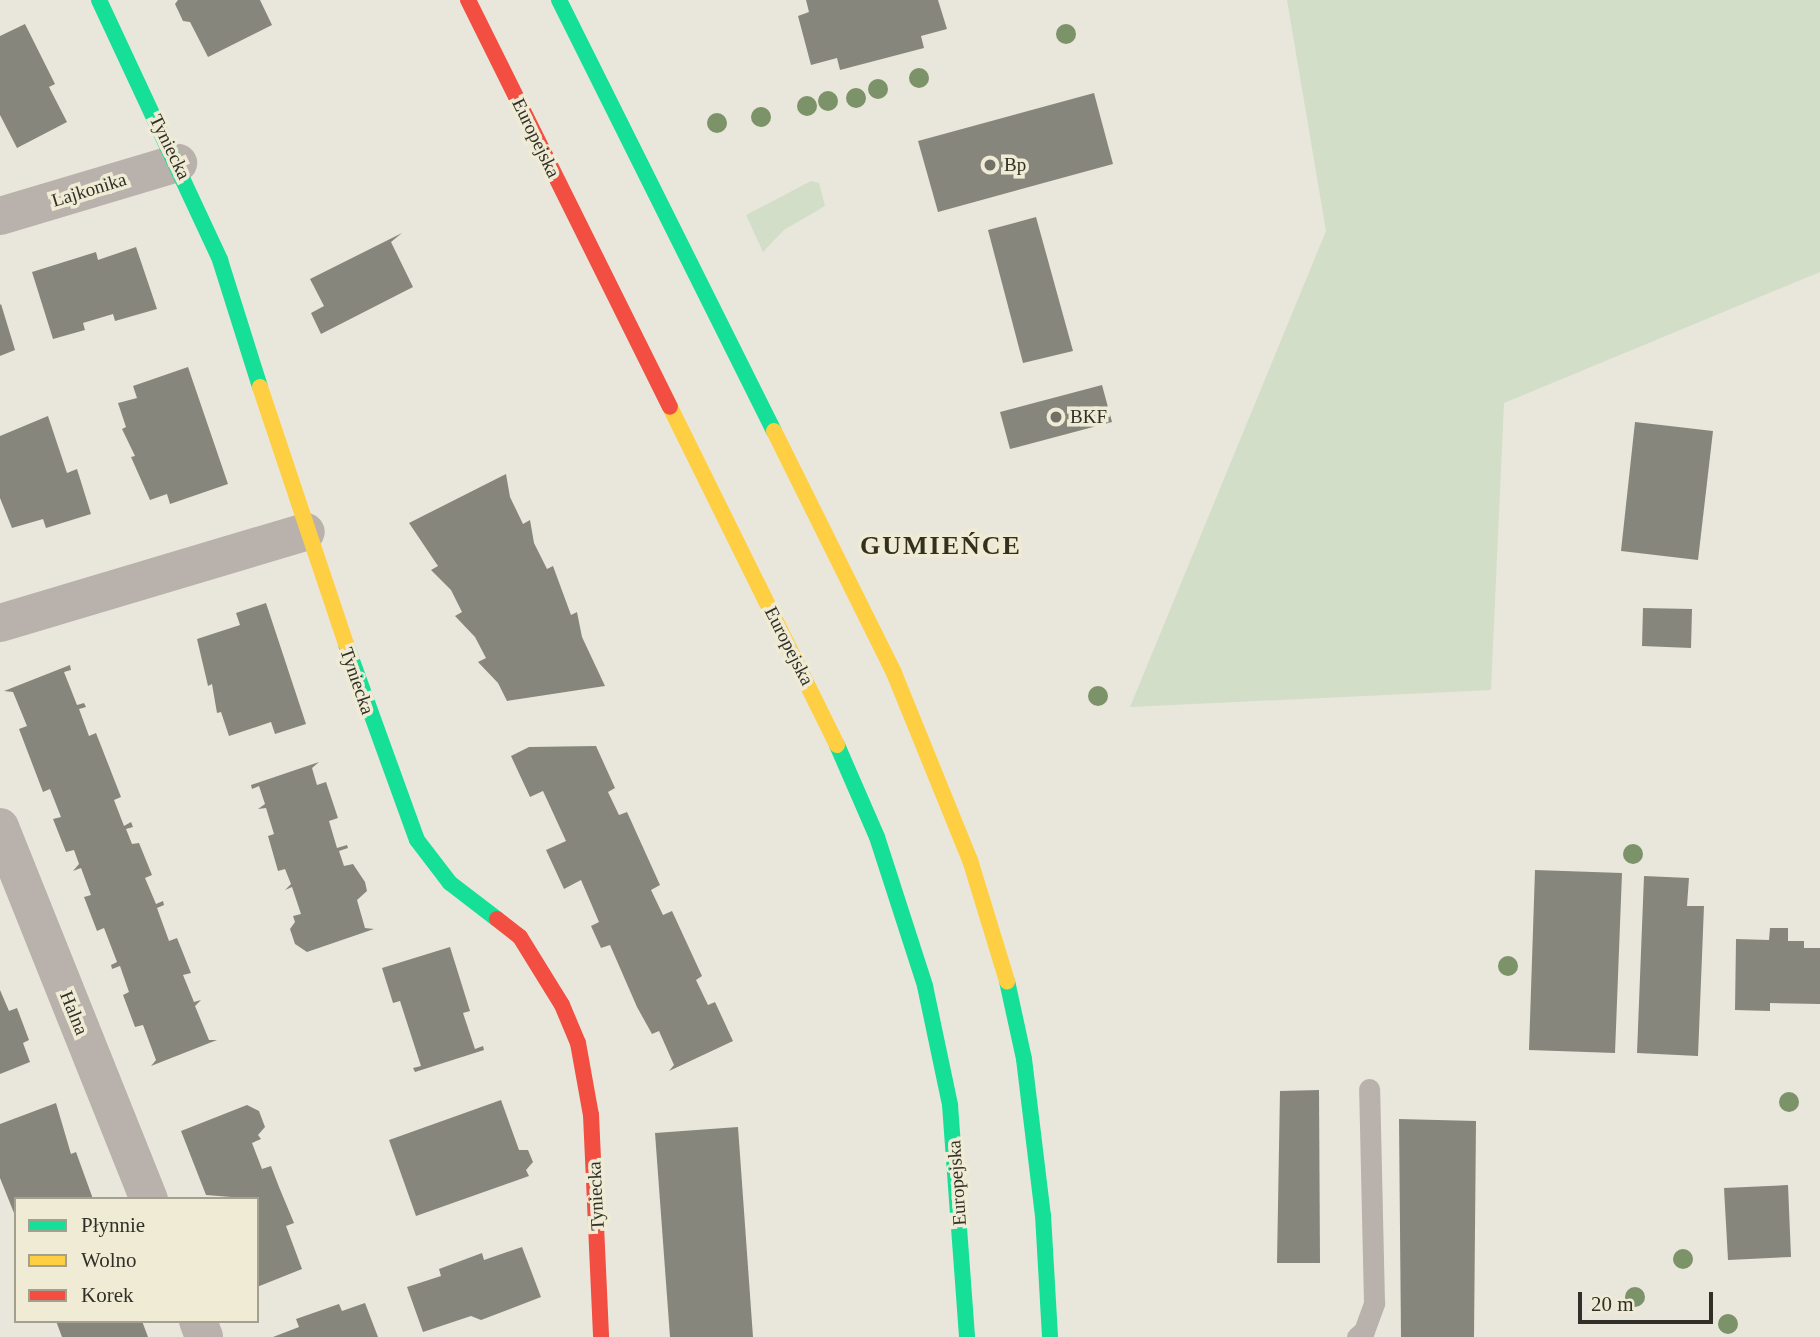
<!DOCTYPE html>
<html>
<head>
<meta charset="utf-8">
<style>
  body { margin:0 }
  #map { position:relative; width:1820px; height:1337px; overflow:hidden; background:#e9e7db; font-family:"Times New Roman",serif }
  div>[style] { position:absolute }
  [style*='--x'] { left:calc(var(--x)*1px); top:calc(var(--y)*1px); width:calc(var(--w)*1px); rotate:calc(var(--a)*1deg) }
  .green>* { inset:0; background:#d2dec7 }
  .building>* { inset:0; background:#87867d }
  .lane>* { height:21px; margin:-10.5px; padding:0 10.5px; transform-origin:10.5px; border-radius:10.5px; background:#b9b1ab }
  .street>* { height:38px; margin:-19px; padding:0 19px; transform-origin:19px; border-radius:19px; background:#b9b1ab }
  .fast>* { height:16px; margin:-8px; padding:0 8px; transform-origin:8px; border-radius:8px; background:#16e098 }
  .slow>* { height:16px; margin:-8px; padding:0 8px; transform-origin:8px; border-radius:8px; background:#ffcf43 }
  .jam>* { height:16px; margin:-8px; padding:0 8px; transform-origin:8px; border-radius:8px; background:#f24e42 }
  .trees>* { width:20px; height:20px; margin:-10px; border-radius:50%; background:#7c9269 }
  .dots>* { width:19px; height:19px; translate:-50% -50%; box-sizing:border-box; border:4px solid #efebd5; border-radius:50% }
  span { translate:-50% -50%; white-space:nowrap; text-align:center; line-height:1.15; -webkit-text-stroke:7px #efebd5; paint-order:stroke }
  .street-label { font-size:19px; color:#313028 }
  .poi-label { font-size:19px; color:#313028 }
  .left { translate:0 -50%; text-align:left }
  .district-label { font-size:26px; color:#33301f; font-weight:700; letter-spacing:2px }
  .legend { position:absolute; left:14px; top:1197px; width:245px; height:126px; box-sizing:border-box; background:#efebd5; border:2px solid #a3a090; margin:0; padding:9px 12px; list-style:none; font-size:21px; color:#313028 }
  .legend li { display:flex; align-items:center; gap:14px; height:35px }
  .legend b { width:35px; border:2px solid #a3a090 }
  .scale { position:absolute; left:1578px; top:1292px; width:135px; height:32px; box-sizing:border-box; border:4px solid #313028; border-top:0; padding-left:9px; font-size:21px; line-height:24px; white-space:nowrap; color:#313028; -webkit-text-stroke:5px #efebd5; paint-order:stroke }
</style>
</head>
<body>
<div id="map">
  <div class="green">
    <i style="clip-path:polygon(1287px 0,1820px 0,1820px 272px,1504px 403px,1491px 690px,1130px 707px,1326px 231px)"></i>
    <i style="clip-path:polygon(811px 181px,819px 183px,825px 206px,784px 230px,763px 252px,746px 215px)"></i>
  </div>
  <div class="building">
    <i style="clip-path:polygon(178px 0,260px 0,272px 25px,208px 57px,190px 22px,183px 21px,175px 4px)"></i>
    <i style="clip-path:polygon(806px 0,938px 0,947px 29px,921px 36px,924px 48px,840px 70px,837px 58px,811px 65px,798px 16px,809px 12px)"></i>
    <i style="clip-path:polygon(25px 24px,55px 84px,49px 87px,67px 122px,17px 148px,0 115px,0 36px)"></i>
    <i style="clip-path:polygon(1094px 93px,1113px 164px,938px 212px,918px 141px)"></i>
    <i style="clip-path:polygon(1036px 217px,1073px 351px,1023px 363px,988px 230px)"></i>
    <i style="clip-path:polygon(402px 233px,391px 242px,413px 287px,321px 334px,311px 313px,324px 306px,310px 279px)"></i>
    <i style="clip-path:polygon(136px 247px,157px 309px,115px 321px,113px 314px,83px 323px,85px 330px,53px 339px,32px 272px,96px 252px,98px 260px)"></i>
    <i style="clip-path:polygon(1px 304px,15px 350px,0 356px,0 305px)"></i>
    <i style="clip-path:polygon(188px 367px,228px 484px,170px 504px,167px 494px,150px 500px,131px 457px,135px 456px,122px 429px,126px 427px,118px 403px,137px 398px,133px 386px)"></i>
    <i style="clip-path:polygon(1102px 385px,1112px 422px,1010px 449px,1000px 412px)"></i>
    <i style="clip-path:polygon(48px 416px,67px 473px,77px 469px,91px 514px,46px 528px,43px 519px,12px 528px,0 498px,0 436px)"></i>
    <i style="clip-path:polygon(1635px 422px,1713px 431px,1698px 560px,1621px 551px)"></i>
    <i style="clip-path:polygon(506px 474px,510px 497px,523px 524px,530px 520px,534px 543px,547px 569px,553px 566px,571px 615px,577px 612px,582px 637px,605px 686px,507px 701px,498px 683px,478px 662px,486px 658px,475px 637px,455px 616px,462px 612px,451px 590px,431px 570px,438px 566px,409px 523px)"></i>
    <i style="clip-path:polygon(266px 603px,306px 724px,275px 734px,271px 722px,229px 736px,221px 712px,217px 713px,212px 684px,208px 686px,197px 639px,240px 625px,236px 613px)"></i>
    <i style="clip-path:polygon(1643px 608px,1692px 609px,1691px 648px,1642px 646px)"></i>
    <i style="clip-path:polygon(70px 665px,71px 670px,64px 672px,77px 705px,84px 703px,86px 707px,79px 709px,89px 736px,96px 733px,121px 797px,114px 800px,124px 826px,131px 822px,133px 827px,126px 829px,132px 844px,139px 843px,152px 875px,145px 878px,156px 904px,163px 901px,164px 905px,157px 908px,169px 941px,177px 938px,191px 973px,183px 975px,194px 1002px,201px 1000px,195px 1006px,209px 1040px,217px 1040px,151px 1066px,156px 1060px,143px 1025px,135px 1027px,123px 995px,129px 992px,120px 966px,112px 969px,111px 965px,117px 962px,104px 928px,97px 931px,84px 897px,91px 895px,81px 868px,73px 871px,79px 864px,74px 850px,66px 852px,53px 819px,61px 817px,50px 789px,43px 792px,19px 729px,27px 726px,13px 692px,4px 691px)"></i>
    <i style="clip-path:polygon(596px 746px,615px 788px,608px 792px,619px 815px,627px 812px,660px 885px,651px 890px,663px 915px,672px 911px,702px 976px,696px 980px,708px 1005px,715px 1002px,733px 1041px,669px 1071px,674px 1065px,659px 1031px,652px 1034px,637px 1007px,610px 945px,601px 948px,591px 926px,599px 922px,581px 880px,564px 889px,546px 850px,566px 841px,543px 791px,530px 797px,511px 756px,529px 747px)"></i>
    <i style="clip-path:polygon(319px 762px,312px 768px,317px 785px,326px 782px,338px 818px,329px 821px,337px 848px,347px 845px,348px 848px,339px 851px,344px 866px,353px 864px,365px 882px,367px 891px,357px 900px,365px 928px,374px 929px,307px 952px,295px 944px,290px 929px,295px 922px,293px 916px,301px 914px,292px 887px,285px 890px,291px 884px,285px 869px,278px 871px,268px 836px,274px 834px,266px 808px,258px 809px,265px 804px,259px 786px,252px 789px,251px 785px)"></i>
    <i style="clip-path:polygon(1535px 870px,1622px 873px,1615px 1053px,1529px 1050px)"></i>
    <i style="clip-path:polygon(1644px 876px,1689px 878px,1687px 906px,1704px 906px,1698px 1056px,1637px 1053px)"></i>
    <i style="clip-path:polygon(1770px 928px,1788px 928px,1788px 941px,1804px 941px,1804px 948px,1820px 948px,1820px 1004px,1770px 1003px,1770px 1011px,1735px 1010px,1736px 939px,1769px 940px)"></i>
    <i style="clip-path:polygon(450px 947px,470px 1011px,463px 1013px,475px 1049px,483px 1046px,484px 1050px,415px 1072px,413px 1068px,421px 1066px,400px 1001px,393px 1003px,382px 968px)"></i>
    <i style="clip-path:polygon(0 990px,9px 1011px,17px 1008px,29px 1040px,23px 1043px,30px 1062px,0 1074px)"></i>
    <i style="clip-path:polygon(1319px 1090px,1320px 1263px,1277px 1263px,1280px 1091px)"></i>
    <i style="clip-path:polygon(501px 1100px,519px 1150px,528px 1150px,533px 1162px,526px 1170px,529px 1176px,416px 1216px,389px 1140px)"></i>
    <i style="clip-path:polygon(56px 1103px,71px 1154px,76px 1152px,93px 1199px,16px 1199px,16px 1218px,0 1178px,0 1124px)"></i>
    <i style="clip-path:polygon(247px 1105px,259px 1111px,265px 1127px,258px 1135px,261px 1139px,252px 1143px,262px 1169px,271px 1166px,279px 1187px,294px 1223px,286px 1226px,302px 1269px,257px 1287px,257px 1199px,206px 1195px,181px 1131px)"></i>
    <i style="clip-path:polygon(1399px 1119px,1476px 1121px,1474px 1337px,1401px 1337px)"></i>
    <i style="clip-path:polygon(738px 1127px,753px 1337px,670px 1337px,655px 1133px)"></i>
    <i style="clip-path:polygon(1788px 1185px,1791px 1257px,1728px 1260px,1724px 1188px)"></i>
    <i style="clip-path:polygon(522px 1247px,541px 1297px,481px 1320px,471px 1316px,423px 1332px,407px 1287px,441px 1276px,439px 1269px,482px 1253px,484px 1260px)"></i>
    <i style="clip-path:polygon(365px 1303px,378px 1337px,273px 1337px,299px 1327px,296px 1319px,339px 1304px,342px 1311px)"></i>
    <i style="clip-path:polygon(56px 1321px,142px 1321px,148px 1337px,62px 1337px)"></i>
  </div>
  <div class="lane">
    <i style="--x:1357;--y:1337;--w:9;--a:-41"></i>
    <i style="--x:1364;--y:1331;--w:30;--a:-70"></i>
    <i style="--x:1374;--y:1303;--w:214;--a:-91.3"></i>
  </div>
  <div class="street">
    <i style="--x:0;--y:216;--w:186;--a:-16.6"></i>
    <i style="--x:0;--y:623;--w:319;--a:-16.6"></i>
    <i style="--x:0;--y:827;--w:401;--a:68.2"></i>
    <i style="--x:198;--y:1321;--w:17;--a:69"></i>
  </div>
  <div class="fast">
    <i style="--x:99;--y:0;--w:287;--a:65"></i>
    <i style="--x:220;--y:260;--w:133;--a:72.5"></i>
    <i style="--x:559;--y:0;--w:482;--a:63.5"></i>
    <i style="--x:346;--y:644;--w:208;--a:70.1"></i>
    <i style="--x:417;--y:840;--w:54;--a:52.5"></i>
    <i style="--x:450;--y:883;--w:59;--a:37.5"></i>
    <i style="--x:837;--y:745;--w:100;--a:66.5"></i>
    <i style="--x:877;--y:837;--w:157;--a:72.1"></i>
    <i style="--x:925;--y:986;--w:122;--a:78.1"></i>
    <i style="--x:950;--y:1105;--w:233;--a:85.8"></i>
    <i style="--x:1007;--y:981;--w:80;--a:77.7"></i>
    <i style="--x:1024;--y:1059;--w:157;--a:83.1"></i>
    <i style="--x:1043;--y:1215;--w:122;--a:86.7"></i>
  </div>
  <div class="slow">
    <i style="--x:260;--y:387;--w:271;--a:71.5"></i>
    <i style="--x:670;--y:407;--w:377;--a:63.7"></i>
    <i style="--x:774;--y:431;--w:270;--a:63.6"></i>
    <i style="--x:894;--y:673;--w:202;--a:67.9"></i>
    <i style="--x:970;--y:860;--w:127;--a:73"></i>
  </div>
  <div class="jam">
    <i style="--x:468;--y:0;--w:454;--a:63.6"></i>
    <i style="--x:497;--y:919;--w:29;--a:38"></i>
    <i style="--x:520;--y:937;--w:80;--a:58.3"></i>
    <i style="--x:562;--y:1005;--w:41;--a:67.2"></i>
    <i style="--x:578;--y:1043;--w:73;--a:79.8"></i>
    <i style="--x:591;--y:1115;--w:222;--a:87.4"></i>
  </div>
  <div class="trees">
    <i style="left:1066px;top:34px"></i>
    <i style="left:919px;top:78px"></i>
    <i style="left:878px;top:89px"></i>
    <i style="left:856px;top:98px"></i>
    <i style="left:828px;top:101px"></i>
    <i style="left:807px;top:106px"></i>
    <i style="left:761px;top:117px"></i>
    <i style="left:717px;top:123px"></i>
    <i style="left:1098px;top:696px"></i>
    <i style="left:1633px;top:854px"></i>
    <i style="left:1508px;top:966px"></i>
    <i style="left:1789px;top:1102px"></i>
    <i style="left:1683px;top:1259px"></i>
    <i style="left:1635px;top:1297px"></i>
    <i style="left:1728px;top:1324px"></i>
  </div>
  <div class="dots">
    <i style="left:990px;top:165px;background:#717067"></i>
    <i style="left:1056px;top:417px;background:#717067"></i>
  </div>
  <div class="street-label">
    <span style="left:536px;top:138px;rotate:64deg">Europejska</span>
    <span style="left:170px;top:147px;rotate:64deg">Tyniecka</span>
    <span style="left:89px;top:190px;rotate:-17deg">Lajkonika</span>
    <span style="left:789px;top:646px;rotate:63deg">Europejska</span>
    <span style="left:357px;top:681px;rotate:71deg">Tyniecka</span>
    <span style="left:74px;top:1013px;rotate:68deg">Halna</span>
    <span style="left:957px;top:1183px;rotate:-94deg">Europejska</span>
    <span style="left:596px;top:1196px;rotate:-93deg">Tyniecka</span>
  </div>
  <div class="poi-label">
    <span class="left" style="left:1004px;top:165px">Bp</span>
    <span class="left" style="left:1070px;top:417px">BKF</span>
  </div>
  <div class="district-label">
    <span style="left:941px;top:546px">GUMIEŃCE</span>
  </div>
  <ul class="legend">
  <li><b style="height:9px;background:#16e098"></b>Płynnie</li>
  <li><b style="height:9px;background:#ffcf43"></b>Wolno</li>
  <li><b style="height:9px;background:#f24e42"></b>Korek</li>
  </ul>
  <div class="scale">20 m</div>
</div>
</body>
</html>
